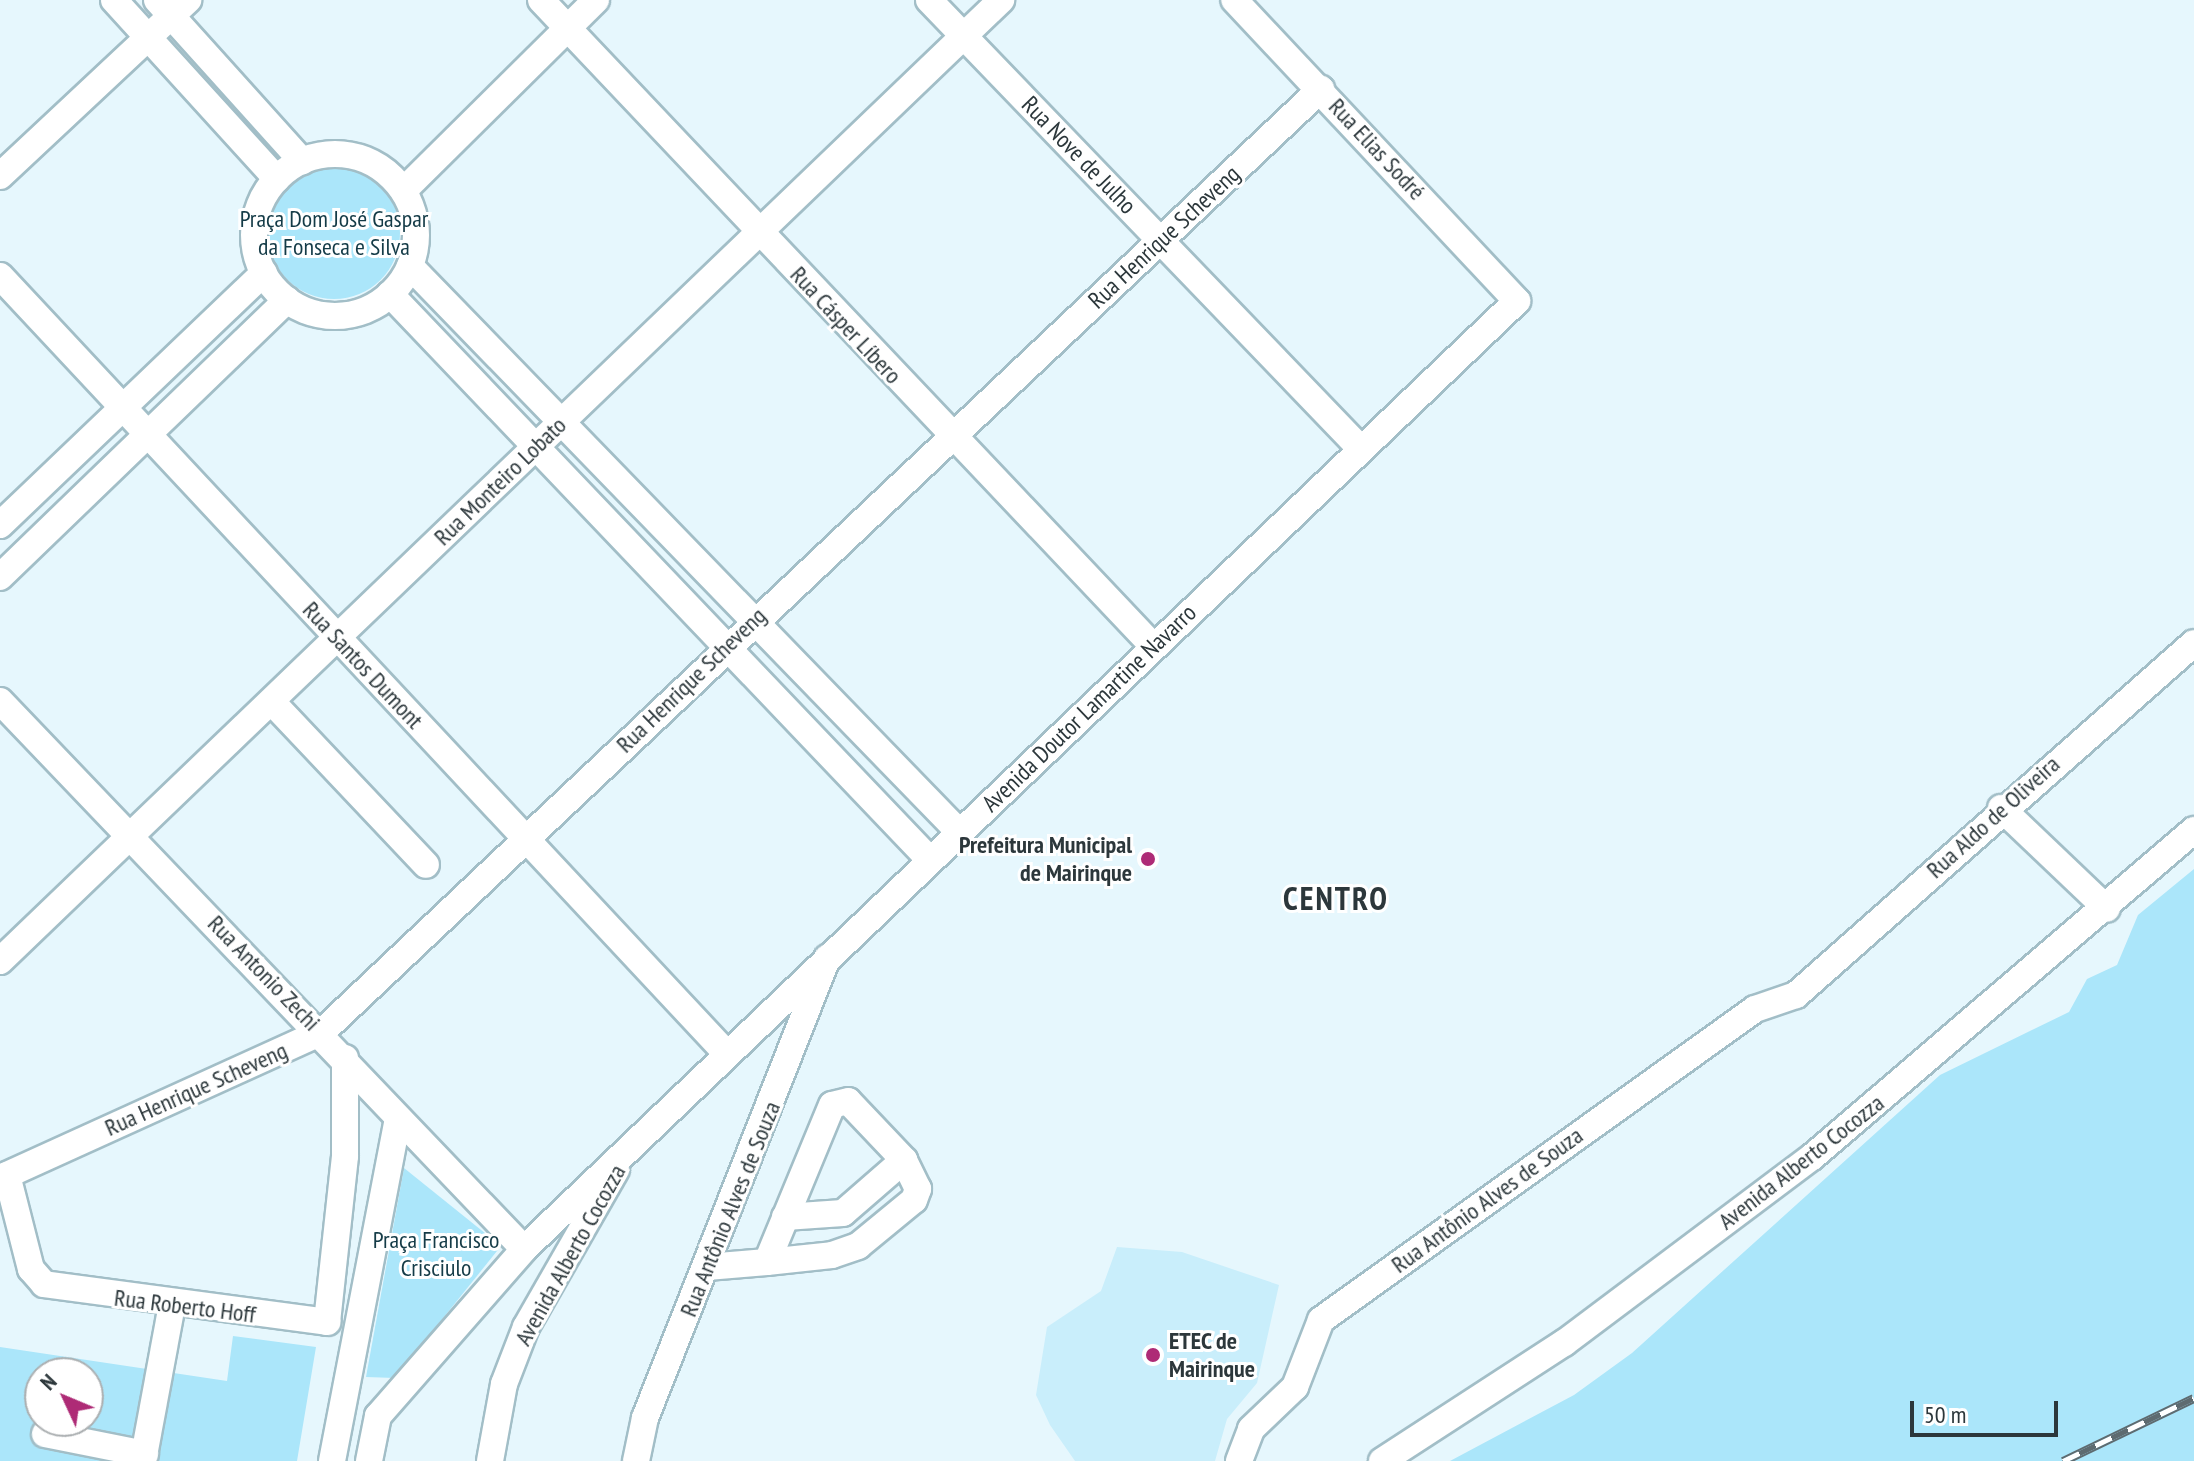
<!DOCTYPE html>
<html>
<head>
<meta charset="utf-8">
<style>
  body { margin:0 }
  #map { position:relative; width:2194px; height:1461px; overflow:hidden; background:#e6f7fd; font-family:"PT Sans Narrow",sans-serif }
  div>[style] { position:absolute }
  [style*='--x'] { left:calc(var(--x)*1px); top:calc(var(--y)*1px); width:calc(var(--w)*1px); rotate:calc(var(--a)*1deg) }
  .built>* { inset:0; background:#c9eefb }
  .green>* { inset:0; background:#abe6fa }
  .round { border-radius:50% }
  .roads { filter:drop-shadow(2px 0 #a2bec7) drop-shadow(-2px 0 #a2bec7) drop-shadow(0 2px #a2bec7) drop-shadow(0 -2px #a2bec7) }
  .minor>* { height:26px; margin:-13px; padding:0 13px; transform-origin:13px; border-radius:13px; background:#fff }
  .minor>.ring { margin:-13px; padding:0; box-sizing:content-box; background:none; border:26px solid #fff; border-radius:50% }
  .rail>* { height:9px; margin-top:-4.5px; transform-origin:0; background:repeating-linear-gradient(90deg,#fff 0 18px,#5e6b70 0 36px); box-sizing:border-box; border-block:2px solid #5e6b70 }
  .dots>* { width:22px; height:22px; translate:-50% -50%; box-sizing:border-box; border:4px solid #fff; border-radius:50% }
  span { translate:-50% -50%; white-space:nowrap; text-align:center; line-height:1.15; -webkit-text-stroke:6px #fff; paint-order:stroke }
  .street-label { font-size:24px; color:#2c373b }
  .park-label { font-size:24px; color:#143b47 }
  .poi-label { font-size:24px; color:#2c373b; font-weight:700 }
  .right { translate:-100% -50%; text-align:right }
  .left { translate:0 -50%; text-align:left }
  .district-label { font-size:32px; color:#2c373b; font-weight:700; letter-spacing:2px }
  .north { position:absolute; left:24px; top:1357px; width:80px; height:80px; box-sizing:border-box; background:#fff; border:2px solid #abafb1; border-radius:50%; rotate:314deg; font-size:22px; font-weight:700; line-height:32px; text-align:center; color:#2c373b }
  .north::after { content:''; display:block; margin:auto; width:28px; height:36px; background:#ae2b76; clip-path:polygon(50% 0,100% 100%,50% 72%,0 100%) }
  .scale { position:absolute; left:1910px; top:1401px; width:148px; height:36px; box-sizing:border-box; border:4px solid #2c373b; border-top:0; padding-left:10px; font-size:24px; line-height:28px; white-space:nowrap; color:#2c373b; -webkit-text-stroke:6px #fff; paint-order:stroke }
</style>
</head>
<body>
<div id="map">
  <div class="built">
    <i style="clip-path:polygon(1117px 1247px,1182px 1252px,1279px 1285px,1257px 1383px,1227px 1419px,1215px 1461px,1075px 1461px,1050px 1425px,1036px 1395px,1047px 1327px,1101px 1291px)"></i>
  </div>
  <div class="green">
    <i class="round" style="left:268px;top:167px;width:132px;height:132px"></i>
    <i style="clip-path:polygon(2194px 869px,2194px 1461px,1450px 1461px,1574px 1395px,1632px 1353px,1940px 1075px,2069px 1012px,2087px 979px,2117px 965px,2138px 915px)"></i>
    <i style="clip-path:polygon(404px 1168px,501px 1246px,395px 1378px,366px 1377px)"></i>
    <i style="clip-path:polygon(evenodd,233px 1336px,316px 1347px,297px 1461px,0 1461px,0 1347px,227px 1381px,233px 1336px,40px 1373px,88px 1373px,88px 1421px,40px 1421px,40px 1373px)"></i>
  </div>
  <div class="roads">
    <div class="minor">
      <i style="--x:114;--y:0;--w:242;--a:47.7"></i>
      <i style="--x:157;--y:0;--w:217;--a:48"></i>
      <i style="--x:541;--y:0;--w:891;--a:46.55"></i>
      <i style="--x:929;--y:0;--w:623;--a:46.11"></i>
      <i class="ring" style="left:254px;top:154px;width:136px;height:136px"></i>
      <i style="--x:0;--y:176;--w:258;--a:-43.1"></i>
      <i style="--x:404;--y:190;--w:270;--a:-44.7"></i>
      <i style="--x:410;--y:266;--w:789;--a:45.87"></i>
      <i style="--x:0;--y:276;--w:1063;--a:46.94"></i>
      <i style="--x:390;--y:294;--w:782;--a:46.35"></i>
      <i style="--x:0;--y:525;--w:365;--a:-43.7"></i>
      <i style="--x:0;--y:577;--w:399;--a:-44"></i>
      <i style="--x:0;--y:701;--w:758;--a:46.28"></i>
      <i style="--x:272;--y:702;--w:224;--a:46.6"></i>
      <i style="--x:2001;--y:808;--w:146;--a:43.6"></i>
      <i style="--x:0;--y:961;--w:1388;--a:-43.83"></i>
      <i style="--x:7;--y:1175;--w:97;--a:75.7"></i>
      <i style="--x:31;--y:1269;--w:20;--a:49"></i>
      <i style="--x:44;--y:1284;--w:286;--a:7.6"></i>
      <i style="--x:327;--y:1322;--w:167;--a:-83.8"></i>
      <i style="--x:345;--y:1156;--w:98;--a:-90"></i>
      <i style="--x:0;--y:1178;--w:354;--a:-24.4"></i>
      <i style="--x:322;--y:1032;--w:1374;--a:-43.35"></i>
      <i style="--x:785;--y:1217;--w:58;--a:-3.9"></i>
      <i style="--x:843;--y:1213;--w:81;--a:-41"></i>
      <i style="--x:707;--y:1267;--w:60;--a:-4.8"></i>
      <i style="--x:767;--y:1262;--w:65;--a:-6.1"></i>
      <i style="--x:832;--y:1255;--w:28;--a:-19"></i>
      <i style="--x:858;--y:1246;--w:72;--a:-39.4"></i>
      <i style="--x:914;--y:1200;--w:12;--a:-70"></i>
      <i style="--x:918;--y:1189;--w:32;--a:-116"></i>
      <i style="--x:904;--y:1160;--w:81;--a:-133.5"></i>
      <i style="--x:848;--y:1101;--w:16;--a:166"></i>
      <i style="--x:832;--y:1105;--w:170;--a:112.5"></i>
      <i style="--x:45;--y:1434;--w:102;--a:11.3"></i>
      <i style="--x:143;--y:1461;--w:160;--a:-79.5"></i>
      <i style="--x:332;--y:1461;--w:348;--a:-79.1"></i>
      <i style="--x:369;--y:1461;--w:46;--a:-78.7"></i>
      <i style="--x:378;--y:1416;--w:222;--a:-48.8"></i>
      <i style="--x:524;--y:1249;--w:1373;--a:-43.67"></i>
      <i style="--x:1517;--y:301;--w:413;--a:-133.2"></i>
      <i style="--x:490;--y:1461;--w:78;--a:-79.7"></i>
      <i style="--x:504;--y:1384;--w:61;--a:-68.9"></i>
      <i style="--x:526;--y:1327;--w:181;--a:-60.2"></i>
      <i style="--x:636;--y:1461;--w:44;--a:-78.2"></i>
      <i style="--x:645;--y:1418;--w:495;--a:-68.4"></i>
      <i style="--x:1239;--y:1461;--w:34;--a:-69"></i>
      <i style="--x:1251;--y:1429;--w:61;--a:-43.7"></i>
      <i style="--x:1295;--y:1387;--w:72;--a:-68.8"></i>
      <i style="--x:1321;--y:1320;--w:534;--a:-35.62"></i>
      <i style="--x:1755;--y:1009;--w:43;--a:-18.9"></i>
      <i style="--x:1796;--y:995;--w:531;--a:-41.49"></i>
      <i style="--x:1382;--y:1461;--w:217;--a:-33"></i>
      <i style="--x:1564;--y:1343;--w:310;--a:-36.9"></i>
      <i style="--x:1812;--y:1157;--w:503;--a:-40.56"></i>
    </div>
  </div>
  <div class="rail">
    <i style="--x:2063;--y:1461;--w:145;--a:-25.7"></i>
  </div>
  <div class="dots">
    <i style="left:1148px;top:859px;background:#ae2b76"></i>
    <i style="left:1153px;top:1355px;background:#ae2b76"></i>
  </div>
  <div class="street-label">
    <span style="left:1377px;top:149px;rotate:47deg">Rua Elias Sodré</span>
    <span style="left:1079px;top:155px;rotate:46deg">Rua Nove de Julho</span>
    <span style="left:1164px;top:237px;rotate:-43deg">Rua Henrique Scheveng</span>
    <span style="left:846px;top:325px;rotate:47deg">Rua Cásper Líbero</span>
    <span style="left:500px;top:481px;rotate:-44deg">Rua Monteiro Lobato</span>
    <span style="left:363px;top:665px;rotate:47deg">Rua Santos Dumont</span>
    <span style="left:691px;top:680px;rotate:-44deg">Rua Henrique Scheveng</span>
    <span style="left:1089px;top:708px;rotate:-44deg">Avenida Doutor Lamartine Navarro</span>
    <span style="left:1993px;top:817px;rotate:-42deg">Rua Aldo de Oliveira</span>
    <span style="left:264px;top:973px;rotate:46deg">Rua Antonio Zechi</span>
    <span style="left:196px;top:1089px;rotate:-24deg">Rua Henrique Scheveng</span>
    <span style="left:1801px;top:1162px;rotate:-38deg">Avenida Alberto Cocozza</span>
    <span style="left:1487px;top:1200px;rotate:-36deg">Rua Antônio Alves de Souza</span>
    <span style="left:730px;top:1209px;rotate:-68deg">Rua Antônio Alves de Souza</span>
    <span style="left:570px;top:1255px;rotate:-61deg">Avenida Alberto Cocozza</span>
    <span style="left:185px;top:1306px;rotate:7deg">Rua Roberto Hoff</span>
  </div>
  <div class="park-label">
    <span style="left:334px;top:233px">Praça Dom José Gaspar<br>da Fonseca e Silva</span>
    <span style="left:436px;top:1254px">Praça Francisco<br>Crisciulo</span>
  </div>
  <div class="poi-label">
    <span class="right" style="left:1132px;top:859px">Prefeitura Municipal<br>de Mairinque</span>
    <span class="left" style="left:1169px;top:1355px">ETEC de<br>Mairinque</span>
  </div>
  <div class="district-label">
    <span style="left:1336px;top:898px">CENTRO</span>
  </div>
  <div class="north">N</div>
  <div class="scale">50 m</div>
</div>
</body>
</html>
